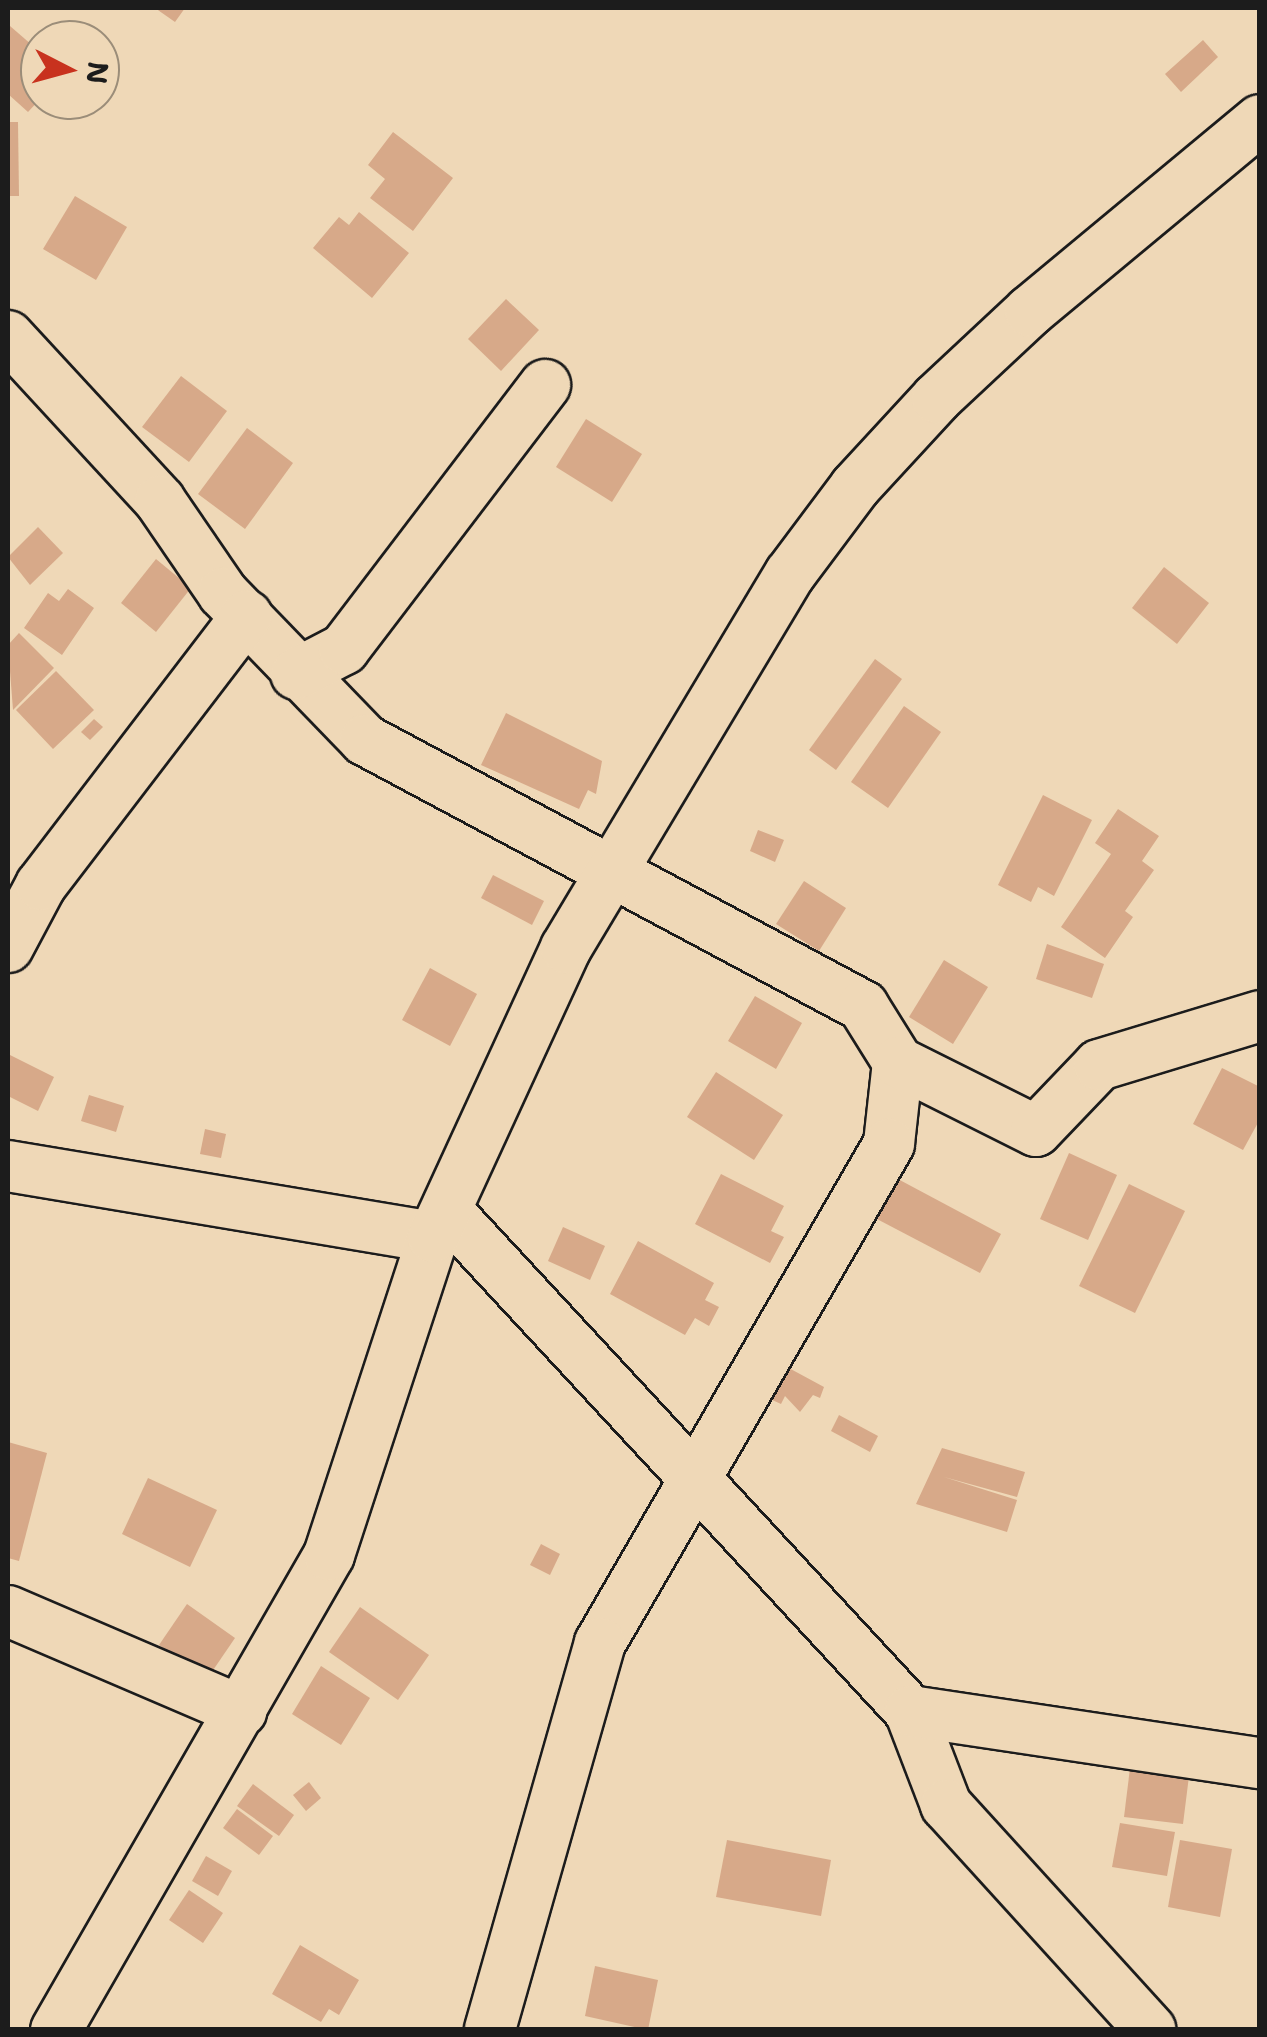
<!DOCTYPE html>
<html>
<head>
<meta charset="utf-8">
<style>
  body { margin:0 }
  #map { position:relative; width:1267px; height:2037px; overflow:hidden; background:#efd8b7; font-family:"Shantell Sans",sans-serif }
  div>[style] { position:absolute }
  [style*='--x'] { left:calc(var(--x)*1px); top:calc(var(--y)*1px); width:calc(var(--w)*1px); rotate:calc(var(--a)*1deg) }
  .building>* { inset:0; background:#d7a989 }
  .roads { filter:drop-shadow(2px 0 #1c1c1c) drop-shadow(-2px 0 #1c1c1c) drop-shadow(0 2px #1c1c1c) drop-shadow(0 -2px #1c1c1c) }
  .minor>* { height:50px; margin:-25px; padding:0 25px; transform-origin:25px; border-radius:25px; background:#efd8b7 }
  span { translate:-50% -50%; white-space:nowrap; text-align:center; line-height:1.15; -webkit-text-stroke:8px #efd8b7; paint-order:stroke }
  .frame { position:absolute; inset:0; border:10px solid #1c1c1c; pointer-events:none }
  .north { position:absolute; left:20px; top:20px; width:100px; height:100px; box-sizing:border-box; background:#efd8b7; border:2px solid #9b8d79; border-radius:50%; rotate:96deg; font-size:28px; font-weight:700; line-height:40px; text-align:center; color:#1c1c1c }
  .north::after { content:''; display:block; margin:auto; width:35px; height:45px; background:#c8321e; clip-path:polygon(50% 0,100% 100%,50% 72%,0 100%) }
</style>
</head>
<body>
<div id="map">
  <div class="building">
    <i style="clip-path:polygon(155px 8px,185px 8px,175px 22px)"></i>
    <i style="clip-path:polygon(10px 26px,40px 52px,40px 99px,28px 112px,8px 94px)"></i>
    <i style="clip-path:polygon(1203px 40px,1218px 57px,1181px 92px,1165px 74px)"></i>
    <i style="clip-path:polygon(8px 122px,18px 122px,19px 196px,8px 196px)"></i>
    <i style="clip-path:polygon(393px 132px,453px 178px,413px 231px,370px 198px,385px 179px,368px 165px)"></i>
    <i style="clip-path:polygon(75px 196px,127px 227px,96px 280px,43px 249px)"></i>
    <i style="clip-path:polygon(359px 212px,409px 253px,372px 298px,313px 248px,339px 217px,349px 225px)"></i>
    <i style="clip-path:polygon(506px 299px,539px 330px,501px 371px,468px 339px)"></i>
    <i style="clip-path:polygon(181px 376px,227px 411px,189px 462px,142px 427px)"></i>
    <i style="clip-path:polygon(586px 419px,642px 454px,612px 502px,556px 467px)"></i>
    <i style="clip-path:polygon(247px 428px,293px 463px,245px 529px,198px 494px)"></i>
    <i style="clip-path:polygon(38px 527px,63px 553px,30px 585px,8px 557px)"></i>
    <i style="clip-path:polygon(156px 559px,191px 588px,156px 632px,121px 603px)"></i>
    <i style="clip-path:polygon(1164px 567px,1209px 603px,1177px 644px,1132px 608px)"></i>
    <i style="clip-path:polygon(68px 589px,94px 608px,62px 655px,24px 628px,48px 593px,59px 601px)"></i>
    <i style="clip-path:polygon(19px 633px,54px 668px,13px 710px,8px 645px)"></i>
    <i style="clip-path:polygon(875px 659px,902px 679px,836px 770px,809px 750px)"></i>
    <i style="clip-path:polygon(56px 671px,94px 710px,53px 749px,16px 710px)"></i>
    <i style="clip-path:polygon(904px 706px,941px 732px,888px 808px,851px 782px)"></i>
    <i style="clip-path:polygon(506px 713px,602px 761px,596px 794px,588px 790px,579px 809px,481px 765px)"></i>
    <i style="clip-path:polygon(94px 719px,103px 727px,90px 740px,81px 732px)"></i>
    <i style="clip-path:polygon(1043px 795px,1092px 820px,1054px 896px,1038px 887px,1031px 902px,998px 885px)"></i>
    <i style="clip-path:polygon(1118px 809px,1159px 836px,1142px 861px,1154px 870px,1125px 911px,1133px 917px,1105px 958px,1061px 927px,1111px 854px,1095px 843px)"></i>
    <i style="clip-path:polygon(758px 830px,784px 840px,775px 862px,750px 851px)"></i>
    <i style="clip-path:polygon(493px 875px,544px 901px,532px 925px,481px 898px)"></i>
    <i style="clip-path:polygon(804px 881px,846px 908px,819px 951px,776px 924px)"></i>
    <i style="clip-path:polygon(1047px 944px,1104px 964px,1092px 998px,1036px 979px)"></i>
    <i style="clip-path:polygon(944px 960px,988px 987px,953px 1044px,909px 1017px)"></i>
    <i style="clip-path:polygon(430px 968px,477px 994px,450px 1046px,402px 1020px)"></i>
    <i style="clip-path:polygon(755px 996px,802px 1023px,776px 1069px,728px 1041px)"></i>
    <i style="clip-path:polygon(8px 1054px,54px 1077px,38px 1111px,8px 1096px)"></i>
    <i style="clip-path:polygon(1222px 1068px,1260px 1087px,1260px 1119px,1243px 1150px,1193px 1124px)"></i>
    <i style="clip-path:polygon(716px 1072px,783px 1115px,754px 1160px,687px 1117px)"></i>
    <i style="clip-path:polygon(89px 1095px,124px 1106px,116px 1132px,81px 1121px)"></i>
    <i style="clip-path:polygon(205px 1129px,226px 1134px,221px 1158px,200px 1154px)"></i>
    <i style="clip-path:polygon(1069px 1153px,1117px 1175px,1088px 1240px,1040px 1219px)"></i>
    <i style="clip-path:polygon(721px 1174px,784px 1206px,771px 1231px,784px 1237px,770px 1263px,695px 1224px)"></i>
    <i style="clip-path:polygon(896px 1178px,1001px 1234px,980px 1273px,875px 1218px)"></i>
    <i style="clip-path:polygon(1129px 1184px,1185px 1211px,1135px 1313px,1079px 1286px)"></i>
    <i style="clip-path:polygon(563px 1227px,605px 1246px,590px 1280px,548px 1261px)"></i>
    <i style="clip-path:polygon(638px 1241px,714px 1283px,705px 1300px,719px 1307px,709px 1326px,695px 1318px,685px 1335px,610px 1294px)"></i>
    <i style="clip-path:polygon(774px 1360px,824px 1387px,820px 1398px,813px 1395px,800px 1412px,785px 1396px,781px 1404px,759px 1394px)"></i>
    <i style="clip-path:polygon(839px 1415px,878px 1436px,870px 1452px,831px 1431px)"></i>
    <i style="clip-path:polygon(8px 1442px,47px 1453px,19px 1561px,8px 1558px)"></i>
    <i style="clip-path:polygon(942px 1448px,1025px 1472px,1017px 1497px,944px 1477px,1017px 1500px,1007px 1532px,916px 1504px)"></i>
    <i style="clip-path:polygon(148px 1478px,217px 1510px,190px 1567px,122px 1534px)"></i>
    <i style="clip-path:polygon(541px 1544px,560px 1554px,550px 1575px,530px 1565px)"></i>
    <i style="clip-path:polygon(187px 1604px,235px 1638px,207px 1679px,159px 1645px)"></i>
    <i style="clip-path:polygon(360px 1607px,429px 1655px,398px 1700px,329px 1652px)"></i>
    <i style="clip-path:polygon(321px 1666px,370px 1698px,341px 1745px,292px 1714px)"></i>
    <i style="clip-path:polygon(1131px 1760px,1190px 1768px,1183px 1824px,1124px 1817px)"></i>
    <i style="clip-path:polygon(309px 1782px,321px 1798px,306px 1811px,293px 1795px)"></i>
    <i style="clip-path:polygon(253px 1784px,294px 1815px,279px 1836px,237px 1806px)"></i>
    <i style="clip-path:polygon(237px 1809px,273px 1836px,259px 1855px,223px 1828px)"></i>
    <i style="clip-path:polygon(1120px 1823px,1175px 1832px,1167px 1876px,1112px 1867px)"></i>
    <i style="clip-path:polygon(727px 1840px,831px 1860px,821px 1916px,716px 1897px)"></i>
    <i style="clip-path:polygon(1180px 1840px,1232px 1849px,1220px 1917px,1168px 1907px)"></i>
    <i style="clip-path:polygon(206px 1856px,232px 1871px,218px 1896px,192px 1881px)"></i>
    <i style="clip-path:polygon(189px 1890px,223px 1913px,203px 1943px,169px 1920px)"></i>
    <i style="clip-path:polygon(300px 1945px,359px 1980px,339px 2015px,329px 2009px,321px 2022px,272px 1994px)"></i>
    <i style="clip-path:polygon(595px 1966px,658px 1980px,648px 2030px,585px 2016px)"></i>
  </div>
  <div class="roads">
    <div class="minor">
      <i style="--x:8;--y:336;--w:224;--a:47.3"></i>
      <i style="--x:160;--y:501;--w:112;--a:55.6"></i>
      <i style="--x:223;--y:593;--w:204;--a:46"></i>
      <i style="--x:365;--y:740;--w:565;--a:28.11"></i>
      <i style="--x:863;--y:1006;--w:66;--a:58"></i>
      <i style="--x:898;--y:1062;--w:82;--a:96.3"></i>
      <i style="--x:889;--y:1144;--w:577;--a:120.08"></i>
      <i style="--x:600;--y:1643;--w:402;--a:105.9"></i>
      <i style="--x:296;--y:674;--w:54;--a:-27.5"></i>
      <i style="--x:344;--y:649;--w:332;--a:-52.7"></i>
      <i style="--x:8;--y:947;--w:70;--a:-62"></i>
      <i style="--x:41;--y:885;--w:339;--a:-52.6"></i>
      <i style="--x:898;--y:1062;--w:154;--a:26.6"></i>
      <i style="--x:1036;--y:1131;--w:91;--a:-46.3"></i>
      <i style="--x:1099;--y:1065;--w:168;--a:-16.9"></i>
      <i style="--x:8;--y:1166;--w:431;--a:9.5"></i>
      <i style="--x:447;--y:1211;--w:681;--a:47.2"></i>
      <i style="--x:910;--y:1711;--w:101;--a:69"></i>
      <i style="--x:946;--y:1805;--w:304;--a:47.7"></i>
      <i style="--x:8;--y:1611;--w:254;--a:23.2"></i>
      <i style="--x:910;--y:1711;--w:354;--a:8.5"></i>
      <i style="--x:56;--y:2030;--w:548;--a:-60.11"></i>
      <i style="--x:329;--y:1555;--w:335;--a:-71.9"></i>
      <i style="--x:433;--y:1237;--w:318;--a:-65.3"></i>
      <i style="--x:566;--y:948;--w:436;--a:-59.1"></i>
      <i style="--x:790;--y:574;--w:109;--a:-53.2"></i>
      <i style="--x:855;--y:487;--w:121;--a:-47.3"></i>
      <i style="--x:937;--y:398;--w:127;--a:-43.1"></i>
      <i style="--x:1030;--y:311;--w:299;--a:-39.7"></i>
    </div>
  </div>
  <div class="frame"></div>
  <div class="north">N</div>
</div>
</body>
</html>
